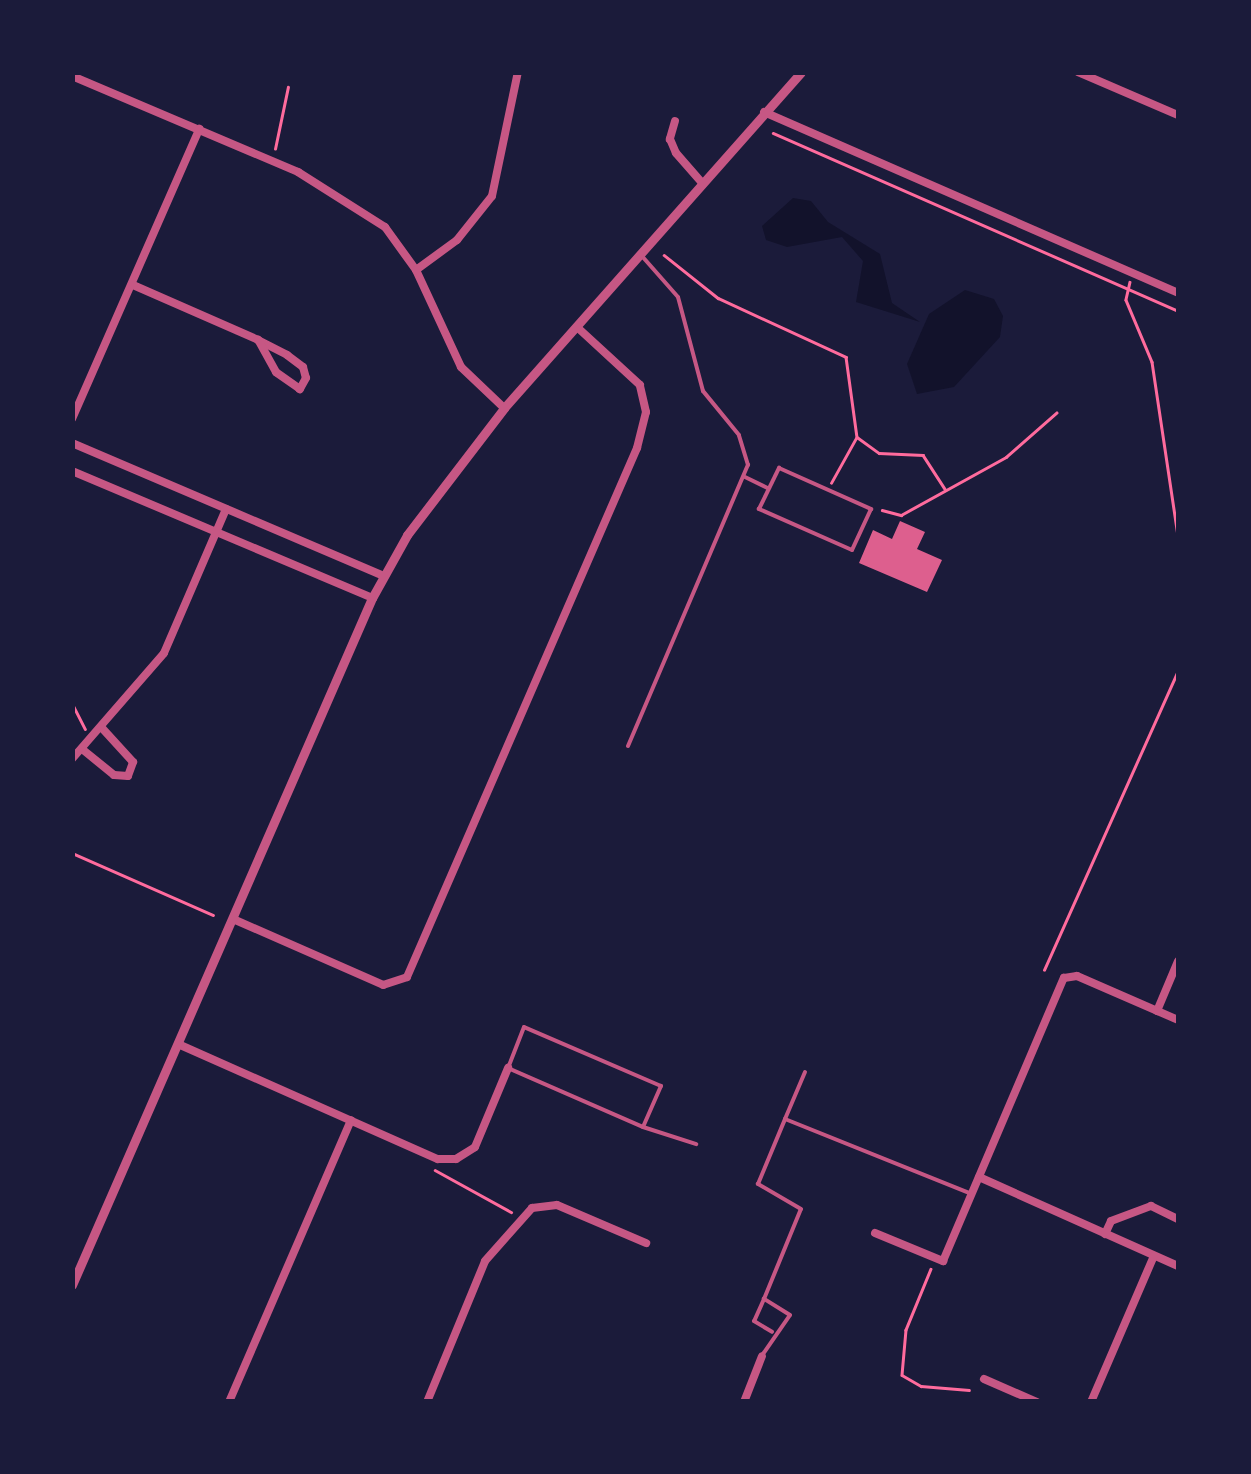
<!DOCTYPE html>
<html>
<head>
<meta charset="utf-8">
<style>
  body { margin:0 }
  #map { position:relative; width:1251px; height:1474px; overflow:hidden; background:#1b1b3a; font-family:Roboto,sans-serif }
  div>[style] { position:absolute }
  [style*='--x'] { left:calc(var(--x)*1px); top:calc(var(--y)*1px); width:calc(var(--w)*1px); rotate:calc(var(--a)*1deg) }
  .water>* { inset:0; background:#12122b }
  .building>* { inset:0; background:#dd5f8e }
  .path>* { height:2.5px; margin:-1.25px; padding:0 1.25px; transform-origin:1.25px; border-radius:1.25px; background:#ff6b9d }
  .service>* { height:4px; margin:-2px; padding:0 2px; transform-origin:2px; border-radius:2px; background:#c65784 }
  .minor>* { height:8px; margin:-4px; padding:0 4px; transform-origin:4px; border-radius:4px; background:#c65784 }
  .tertiary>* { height:9px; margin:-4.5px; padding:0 4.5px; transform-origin:4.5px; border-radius:4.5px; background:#c65784 }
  span { translate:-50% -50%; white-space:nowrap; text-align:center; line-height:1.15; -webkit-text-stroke:8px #1b1b3a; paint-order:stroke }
  .frame { position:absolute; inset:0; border:75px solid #1b1b3a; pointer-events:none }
</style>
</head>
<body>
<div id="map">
  <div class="water">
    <i style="clip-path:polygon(793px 198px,811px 201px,828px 222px,880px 254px,892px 303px,920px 322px,856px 302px,863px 261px,842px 237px,787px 247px,766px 240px,762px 226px)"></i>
    <i style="clip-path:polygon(965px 290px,994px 299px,1003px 316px,1000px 337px,954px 387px,917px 394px,907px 364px,929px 314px)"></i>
  </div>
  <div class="building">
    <i style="clip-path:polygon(900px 521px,925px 532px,917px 549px,942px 560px,927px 592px,859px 563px,873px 530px,892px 539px)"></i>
  </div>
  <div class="path">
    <i style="--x:773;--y:133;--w:442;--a:23.7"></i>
    <i style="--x:275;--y:149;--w:63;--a:-78.2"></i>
    <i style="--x:664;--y:255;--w:69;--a:38.5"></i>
    <i style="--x:718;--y:298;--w:141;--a:24.7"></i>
    <i style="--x:846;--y:357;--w:81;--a:82.2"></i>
    <i style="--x:857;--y:437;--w:27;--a:36"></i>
    <i style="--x:879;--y:453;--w:44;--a:2.6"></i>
    <i style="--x:923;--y:455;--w:40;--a:57.1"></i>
    <i style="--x:1130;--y:282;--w:18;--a:103"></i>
    <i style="--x:1126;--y:300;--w:67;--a:67.2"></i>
    <i style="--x:1152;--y:362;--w:177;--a:81.5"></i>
    <i style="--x:831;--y:483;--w:51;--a:-60.9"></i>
    <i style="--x:882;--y:510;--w:20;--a:15"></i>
    <i style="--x:901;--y:515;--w:120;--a:-28.9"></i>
    <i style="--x:1006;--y:457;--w:67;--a:-41.3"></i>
    <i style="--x:72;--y:703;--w:29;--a:63"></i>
    <i style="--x:72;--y:853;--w:154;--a:23.7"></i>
    <i style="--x:1044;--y:970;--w:329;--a:-65.9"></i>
    <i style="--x:435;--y:1170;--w:87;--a:28.9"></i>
    <i style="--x:931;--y:1269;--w:66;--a:112.3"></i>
    <i style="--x:906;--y:1330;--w:45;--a:95.1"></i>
    <i style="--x:902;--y:1375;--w:22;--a:30"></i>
    <i style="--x:921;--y:1386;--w:48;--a:4.8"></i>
  </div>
  <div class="service">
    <i style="--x:779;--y:468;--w:101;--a:24"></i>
    <i style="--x:871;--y:509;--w:45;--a:114.9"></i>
    <i style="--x:852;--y:550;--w:102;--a:-156.2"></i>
    <i style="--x:759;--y:509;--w:46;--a:-64"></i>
    <i style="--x:745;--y:477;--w:25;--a:26"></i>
    <i style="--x:628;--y:746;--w:306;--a:-66.9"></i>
    <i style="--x:748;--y:465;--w:31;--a:-107"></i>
    <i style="--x:739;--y:435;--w:57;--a:-129.3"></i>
    <i style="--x:703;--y:391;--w:97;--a:-104.9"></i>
    <i style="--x:678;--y:297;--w:56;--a:-131.4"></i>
    <i style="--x:785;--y:1119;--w:51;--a:-66.9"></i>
    <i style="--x:643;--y:1127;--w:45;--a:-66.3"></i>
    <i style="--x:661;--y:1086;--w:149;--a:-156.7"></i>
    <i style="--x:524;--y:1027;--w:44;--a:111.3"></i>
    <i style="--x:508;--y:1068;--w:147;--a:23.6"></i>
    <i style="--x:643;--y:1127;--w:56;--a:17.8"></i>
    <i style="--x:764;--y:1299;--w:24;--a:114"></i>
    <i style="--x:754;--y:1321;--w:21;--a:31"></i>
    <i style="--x:763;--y:1354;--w:47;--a:-55.3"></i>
    <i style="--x:790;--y:1315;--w:31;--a:-148"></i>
    <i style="--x:764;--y:1299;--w:97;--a:-67.7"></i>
    <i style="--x:801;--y:1209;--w:50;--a:-149.8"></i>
    <i style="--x:758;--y:1184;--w:70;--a:-67.4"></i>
    <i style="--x:785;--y:1119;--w:201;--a:21.9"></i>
  </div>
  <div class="minor">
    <i style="--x:1078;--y:72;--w:109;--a:23.3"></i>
    <i style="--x:72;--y:76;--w:246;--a:23"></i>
    <i style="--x:298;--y:172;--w:103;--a:32.3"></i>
    <i style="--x:385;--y:227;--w:53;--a:54.2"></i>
    <i style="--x:416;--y:270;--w:107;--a:65.1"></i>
    <i style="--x:461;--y:367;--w:59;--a:43.6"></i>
    <i style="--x:764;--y:112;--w:452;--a:23.6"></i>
    <i style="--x:675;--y:121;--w:19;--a:106"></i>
    <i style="--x:670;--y:139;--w:15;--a:67"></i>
    <i style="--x:676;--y:153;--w:41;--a:48.9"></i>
    <i style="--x:416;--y:270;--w:51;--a:-36.2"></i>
    <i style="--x:457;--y:240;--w:56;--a:-51.5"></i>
    <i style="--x:492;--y:196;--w:127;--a:-78.2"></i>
    <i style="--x:133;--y:285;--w:137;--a:23.7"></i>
    <i style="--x:258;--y:340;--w:33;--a:27"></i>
    <i style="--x:287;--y:355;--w:20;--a:37"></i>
    <i style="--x:303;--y:367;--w:11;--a:75"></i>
    <i style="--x:306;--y:378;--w:13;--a:119"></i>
    <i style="--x:300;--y:389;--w:29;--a:-145"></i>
    <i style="--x:276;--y:372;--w:37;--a:-119"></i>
    <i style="--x:72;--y:419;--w:317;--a:-66.3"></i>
    <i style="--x:72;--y:443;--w:339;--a:23.1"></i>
    <i style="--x:72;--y:471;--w:326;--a:22.9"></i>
    <i style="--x:82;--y:749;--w:41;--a:39.1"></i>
    <i style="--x:114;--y:775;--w:14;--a:4"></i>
    <i style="--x:128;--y:776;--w:15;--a:-70"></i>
    <i style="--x:133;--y:762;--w:47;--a:-132.4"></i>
    <i style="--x:72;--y:759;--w:140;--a:-49"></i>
    <i style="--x:164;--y:653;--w:157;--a:-66.7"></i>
    <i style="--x:233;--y:919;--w:164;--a:23.7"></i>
    <i style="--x:383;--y:985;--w:25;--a:-18"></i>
    <i style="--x:407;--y:977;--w:577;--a:-66.5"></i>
    <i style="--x:637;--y:448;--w:37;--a:-76"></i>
    <i style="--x:646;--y:412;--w:28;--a:-103"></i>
    <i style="--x:640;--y:385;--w:84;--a:-137.4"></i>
    <i style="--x:1157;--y:1011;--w:54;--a:-67.2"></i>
    <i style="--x:178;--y:1044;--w:284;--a:23.9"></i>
    <i style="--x:438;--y:1159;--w:18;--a:0"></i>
    <i style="--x:456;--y:1159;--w:22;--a:-32"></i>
    <i style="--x:475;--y:1147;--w:86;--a:-67.3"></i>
    <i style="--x:979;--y:1177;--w:218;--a:24.1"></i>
    <i style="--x:875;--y:1233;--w:74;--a:22.4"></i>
    <i style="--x:943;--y:1261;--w:308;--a:-66.9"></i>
    <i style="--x:1064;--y:978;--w:13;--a:-9"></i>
    <i style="--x:1077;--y:976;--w:110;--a:23.5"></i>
    <i style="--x:1105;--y:1234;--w:14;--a:-65"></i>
    <i style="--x:1111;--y:1221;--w:43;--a:-20.6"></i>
    <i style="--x:1151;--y:1206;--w:30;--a:26"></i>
    <i style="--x:984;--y:1379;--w:58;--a:23.5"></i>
    <i style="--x:229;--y:1402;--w:307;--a:-66.6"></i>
    <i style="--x:427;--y:1402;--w:152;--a:-67.6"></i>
    <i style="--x:485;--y:1261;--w:71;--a:-48.4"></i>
    <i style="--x:532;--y:1208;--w:25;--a:-7"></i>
    <i style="--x:557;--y:1205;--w:97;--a:23.1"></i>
    <i style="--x:744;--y:1402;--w:49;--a:-68.6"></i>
    <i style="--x:1091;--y:1402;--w:159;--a:-66.7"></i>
  </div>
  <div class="tertiary">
    <i style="--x:72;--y:1285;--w:750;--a:-66.41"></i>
    <i style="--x:372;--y:598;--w:72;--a:-60.9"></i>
    <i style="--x:407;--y:535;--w:160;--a:-52.6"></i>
    <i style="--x:504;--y:408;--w:448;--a:-48.5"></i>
  </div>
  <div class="frame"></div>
</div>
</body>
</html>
